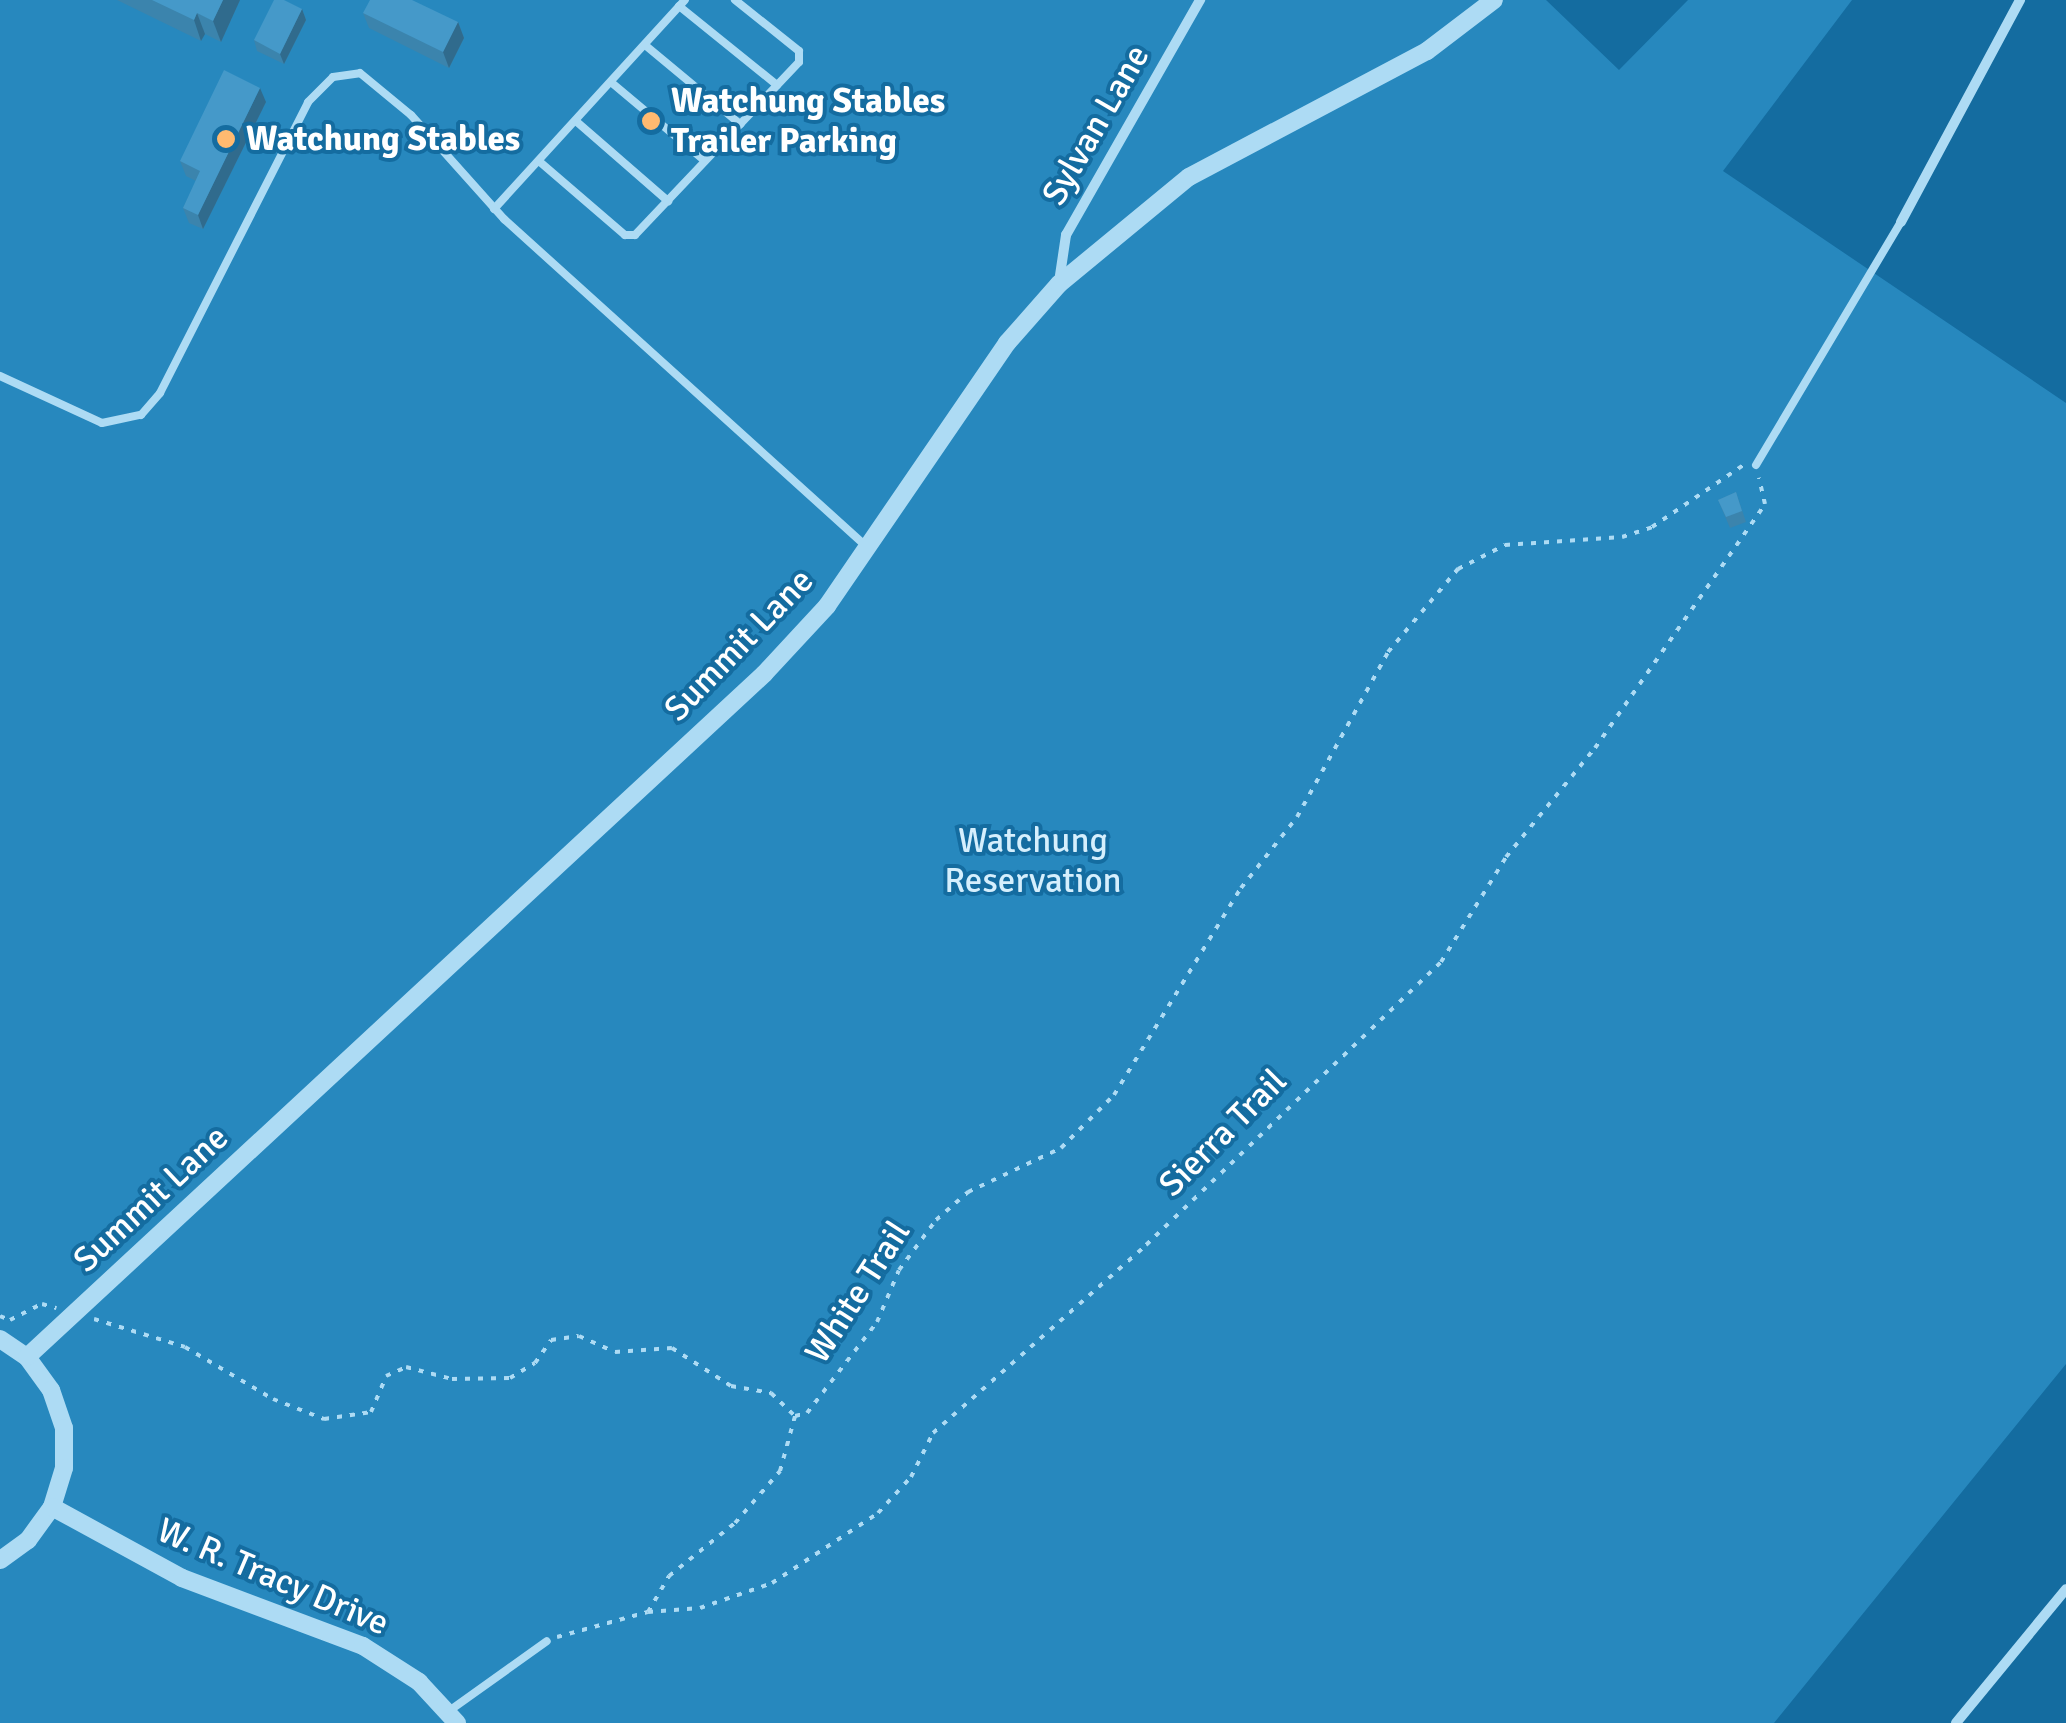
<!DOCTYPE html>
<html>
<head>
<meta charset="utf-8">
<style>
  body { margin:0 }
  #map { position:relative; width:2066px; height:1723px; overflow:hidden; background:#146ca0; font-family:Signika,sans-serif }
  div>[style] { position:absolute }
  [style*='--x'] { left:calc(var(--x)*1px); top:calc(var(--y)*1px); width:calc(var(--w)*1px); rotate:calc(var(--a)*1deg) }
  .green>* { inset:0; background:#2788be }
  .path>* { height:4px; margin-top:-2px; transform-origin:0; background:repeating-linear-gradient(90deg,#addbf4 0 5px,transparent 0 13px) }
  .service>* { height:8px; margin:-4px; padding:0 4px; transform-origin:4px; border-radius:4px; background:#addbf4 }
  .minor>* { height:10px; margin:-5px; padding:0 5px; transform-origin:5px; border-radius:5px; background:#addbf4 }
  .tertiary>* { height:18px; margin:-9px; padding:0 9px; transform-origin:9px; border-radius:9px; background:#addbf4 }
  .wall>* { inset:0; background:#3b84ad }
  .shaded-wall>* { inset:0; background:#306b8d }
  .building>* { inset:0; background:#4599c9 }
  .dots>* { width:28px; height:28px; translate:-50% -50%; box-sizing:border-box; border:5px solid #146ca0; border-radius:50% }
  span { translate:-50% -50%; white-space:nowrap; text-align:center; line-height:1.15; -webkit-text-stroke:8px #146ca0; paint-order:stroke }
  .poi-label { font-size:35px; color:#fff; font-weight:700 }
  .left { translate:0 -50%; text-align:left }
  .street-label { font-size:35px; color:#fff }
  .park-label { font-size:35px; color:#d5effd }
</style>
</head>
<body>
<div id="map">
  <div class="green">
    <i style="clip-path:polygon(0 0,1546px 0,1619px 70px,1688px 0,1852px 0,1723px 171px,2066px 403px,2066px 1364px,1774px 1723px,0 1723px)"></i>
  </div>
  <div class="path">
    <i style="--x:0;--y:1316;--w:11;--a:22"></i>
    <i style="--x:10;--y:1320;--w:36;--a:-27"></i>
    <i style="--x:42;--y:1304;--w:15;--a:16"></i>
    <i style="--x:94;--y:1319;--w:95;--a:17.1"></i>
    <i style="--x:185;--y:1347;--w:102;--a:30.6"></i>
    <i style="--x:273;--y:1399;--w:55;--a:21.4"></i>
    <i style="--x:324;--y:1419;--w:48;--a:-8.5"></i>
    <i style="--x:371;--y:1412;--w:39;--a:-67"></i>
    <i style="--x:386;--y:1376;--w:22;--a:-24"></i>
    <i style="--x:406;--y:1367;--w:48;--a:14.6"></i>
    <i style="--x:452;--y:1379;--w:58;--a:-1"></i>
    <i style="--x:510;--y:1378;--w:29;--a:-31"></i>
    <i style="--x:535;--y:1363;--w:28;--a:-55"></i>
    <i style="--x:551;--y:1340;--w:28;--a:-8"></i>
    <i style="--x:579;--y:1336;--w:39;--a:24"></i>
    <i style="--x:615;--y:1352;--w:57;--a:-4"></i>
    <i style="--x:672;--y:1348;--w:70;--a:32.8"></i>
    <i style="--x:731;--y:1386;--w:41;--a:9.9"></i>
    <i style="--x:771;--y:1393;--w:33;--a:44"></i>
    <i style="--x:795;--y:1416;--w:12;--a:-14"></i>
    <i style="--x:807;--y:1413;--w:115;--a:-52.4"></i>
    <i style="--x:877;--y:1322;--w:56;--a:-67.1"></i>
    <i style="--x:899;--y:1270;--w:62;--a:-53.5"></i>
    <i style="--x:936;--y:1220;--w:43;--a:-41.2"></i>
    <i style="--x:968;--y:1192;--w:103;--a:-25.3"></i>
    <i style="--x:1061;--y:1148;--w:75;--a:-45"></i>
    <i style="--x:1114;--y:1095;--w:243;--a:-58.5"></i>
    <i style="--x:1241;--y:888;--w:90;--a:-51.7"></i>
    <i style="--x:1297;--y:817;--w:188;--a:-61.1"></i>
    <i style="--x:1388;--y:652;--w:109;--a:-49.9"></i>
    <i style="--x:1458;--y:569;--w:53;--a:-27.1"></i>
    <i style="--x:1505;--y:545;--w:117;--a:-3.9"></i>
    <i style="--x:1622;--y:537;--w:32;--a:-18"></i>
    <i style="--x:1652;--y:527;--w:112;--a:-34.1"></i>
    <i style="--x:648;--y:1612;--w:42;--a:-59.7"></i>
    <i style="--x:669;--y:1576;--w:85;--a:-38.8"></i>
    <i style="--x:735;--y:1523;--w:69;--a:-49.1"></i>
    <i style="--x:780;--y:1471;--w:57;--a:-74.7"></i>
    <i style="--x:557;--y:1637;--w:94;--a:-15.4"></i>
    <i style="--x:648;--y:1612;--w:52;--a:-4.4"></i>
    <i style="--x:700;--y:1608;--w:76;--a:-19.1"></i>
    <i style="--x:772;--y:1583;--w:127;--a:-33.4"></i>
    <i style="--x:878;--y:1513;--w:49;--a:-47.5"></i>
    <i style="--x:911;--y:1477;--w:49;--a:-63.4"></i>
    <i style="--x:933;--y:1433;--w:284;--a:-41.4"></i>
    <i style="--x:1146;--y:1245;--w:409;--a:-43.8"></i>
    <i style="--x:1441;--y:962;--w:123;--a:-58.2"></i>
    <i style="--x:1506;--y:857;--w:141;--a:-50.8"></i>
    <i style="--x:1595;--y:748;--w:297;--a:-55.1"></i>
    <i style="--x:1765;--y:504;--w:27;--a:-103"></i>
  </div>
  <div class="service">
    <i style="--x:679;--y:6;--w:126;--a:38.9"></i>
    <i style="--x:645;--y:45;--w:124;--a:39.7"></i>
    <i style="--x:612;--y:83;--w:121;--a:40"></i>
    <i style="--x:577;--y:122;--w:121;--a:41"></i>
    <i style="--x:540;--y:162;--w:112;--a:40.7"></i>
    <i style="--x:625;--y:235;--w:10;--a:0"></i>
    <i style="--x:635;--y:235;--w:238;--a:-46.5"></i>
    <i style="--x:799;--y:62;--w:11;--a:-90"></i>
    <i style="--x:799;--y:51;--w:82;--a:-141.4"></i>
    <i style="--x:494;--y:209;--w:283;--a:-47.6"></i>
    <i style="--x:0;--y:376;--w:112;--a:24.7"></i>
    <i style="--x:102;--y:423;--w:40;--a:-12"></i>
    <i style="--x:141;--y:415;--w:29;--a:-49"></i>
    <i style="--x:160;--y:393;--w:326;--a:-63"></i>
    <i style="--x:308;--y:102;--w:35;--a:-45"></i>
    <i style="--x:333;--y:77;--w:27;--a:-8"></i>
    <i style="--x:360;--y:73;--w:66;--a:39.5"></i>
    <i style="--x:411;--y:115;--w:140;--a:48.2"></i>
    <i style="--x:504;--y:219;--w:491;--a:42.1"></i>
    <i style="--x:1756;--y:465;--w:283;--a:-59.2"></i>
    <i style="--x:449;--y:1711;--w:120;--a:-35.5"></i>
  </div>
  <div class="minor">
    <i style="--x:1901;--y:222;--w:252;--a:-61.8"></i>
    <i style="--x:1059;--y:282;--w:48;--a:-81.5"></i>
    <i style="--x:1066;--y:235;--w:271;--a:-60.3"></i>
    <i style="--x:1956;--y:1723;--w:173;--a:-50.6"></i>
  </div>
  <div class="tertiary">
    <i style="--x:0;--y:1339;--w:32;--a:34"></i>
    <i style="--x:27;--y:1357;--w:41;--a:54"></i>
    <i style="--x:51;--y:1390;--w:40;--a:71.1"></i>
    <i style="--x:64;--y:1428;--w:40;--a:90"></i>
    <i style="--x:64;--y:1468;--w:41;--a:107.1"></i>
    <i style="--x:52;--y:1507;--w:41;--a:126"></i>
    <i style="--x:28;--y:1540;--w:34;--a:144"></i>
    <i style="--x:27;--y:1357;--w:1005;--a:-42.82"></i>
    <i style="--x:764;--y:674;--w:93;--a:-47.2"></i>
    <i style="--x:827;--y:606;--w:319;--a:-55.6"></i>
    <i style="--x:1007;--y:343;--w:79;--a:-48.6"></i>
    <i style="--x:1059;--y:284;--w:168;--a:-39.5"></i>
    <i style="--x:1189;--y:177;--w:269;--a:-27.9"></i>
    <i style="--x:1427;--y:51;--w:84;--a:-37.3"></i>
    <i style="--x:52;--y:1507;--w:148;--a:28.6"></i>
    <i style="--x:182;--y:1578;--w:193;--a:20.6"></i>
    <i style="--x:363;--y:1646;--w:67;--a:32.7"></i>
    <i style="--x:419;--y:1682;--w:56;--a:47.2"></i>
  </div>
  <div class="wall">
    <i style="clip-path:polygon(117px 0,240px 0,221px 42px,205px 34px,201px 41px)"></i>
    <i style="clip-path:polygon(302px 9px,306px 20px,284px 64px,257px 51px,254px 40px)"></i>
    <i style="clip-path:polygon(363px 13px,458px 22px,464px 38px,449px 68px,369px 28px)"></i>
    <i style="clip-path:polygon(266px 102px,203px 229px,189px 223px,183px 208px,196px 181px,186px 176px,180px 161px)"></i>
    <i style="clip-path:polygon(1736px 492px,1746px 522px,1730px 528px,1718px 500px)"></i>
  </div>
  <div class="shaded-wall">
    <i style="clip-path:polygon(223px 0,240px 0,221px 42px,213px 21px)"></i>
    <i style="clip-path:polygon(302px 9px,306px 20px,284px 64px,280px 54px)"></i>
    <i style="clip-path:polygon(197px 13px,205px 34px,201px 41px,194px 20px)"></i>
    <i style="clip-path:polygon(458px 22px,464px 38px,449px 68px,443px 52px)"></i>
    <i style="clip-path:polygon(260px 88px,266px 102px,203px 229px,198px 215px)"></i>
  </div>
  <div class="building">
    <i style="clip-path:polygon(152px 0,223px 0,213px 21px,197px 13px,194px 20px)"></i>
    <i style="clip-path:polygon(274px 0,284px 0,302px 9px,280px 54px,254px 40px)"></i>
    <i style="clip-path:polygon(370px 0,412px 0,458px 22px,443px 52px,363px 13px)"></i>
    <i style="clip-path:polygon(224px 70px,260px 88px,198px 215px,183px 208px,200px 171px,180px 161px)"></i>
    <i style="clip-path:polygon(1736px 492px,1742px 511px,1726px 517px,1718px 500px)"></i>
  </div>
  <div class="dots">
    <i style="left:651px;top:121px;background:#ffba70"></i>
    <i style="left:226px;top:139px;background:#ffba70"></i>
  </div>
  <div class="poi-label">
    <span class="left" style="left:671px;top:121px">Watchung Stables<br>Trailer Parking</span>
    <span class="left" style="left:246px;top:139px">Watchung Stables</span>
  </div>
  <div class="street-label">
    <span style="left:1096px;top:125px;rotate:-60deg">Sylvan Lane</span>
    <span style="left:739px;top:645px;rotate:-46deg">Summit Lane</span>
    <span style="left:1223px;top:1133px;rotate:-45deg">Sierra Trail</span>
    <span style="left:151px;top:1199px;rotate:-43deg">Summit Lane</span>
    <span style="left:858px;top:1292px;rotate:-57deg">White Trail</span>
    <span style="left:273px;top:1577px;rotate:23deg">W. R. Tracy Drive</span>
  </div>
  <div class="park-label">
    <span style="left:1033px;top:861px">Watchung<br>Reservation</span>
  </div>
</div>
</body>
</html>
